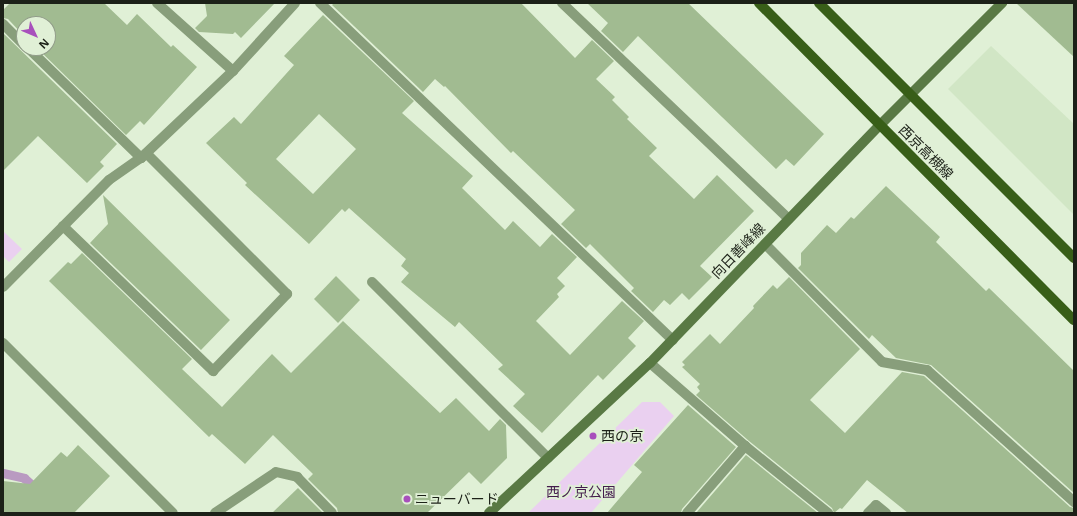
<!DOCTYPE html>
<html>
<head>
<meta charset="utf-8">
<style>
  body { margin:0 }
  #map { position:relative; width:1077px; height:516px; overflow:hidden; background:#e0f0d6; font-family:"Open Sans","Noto Sans JP",sans-serif }
  div>[style] { position:absolute }
  [style*='--x'] { left:calc(var(--x)*1px); top:calc(var(--y)*1px); width:calc(var(--w)*1px); rotate:calc(var(--a)*1deg) }
  .built>* { inset:0; background:#d1e6c5 }
  .green>* { inset:0; background:#ead0f0 }
  .stream>* { height:9px; margin:-4.5px; padding:0 4.5px; transform-origin:4.5px; border-radius:4.5px; background:#b99ac1 }
  .building>* { inset:0; background:#a1bb91 }
  .minor>* { height:10px; margin:-5px; padding:0 5px; transform-origin:5px; border-radius:5px; background:#889e7b }
  .secondary>* { height:10px; margin:-5px; padding:0 5px; transform-origin:5px; border-radius:5px; background:#597944 }
  .primary>* { height:10px; margin:-5px; padding:0 5px; transform-origin:5px; border-radius:5px; background:#385e18 }
  .dots>* { width:11px; height:11px; translate:-50% -50%; box-sizing:border-box; border:2px solid #e0f0d6; border-radius:50% }
  span { translate:-50% -50%; white-space:nowrap; text-align:center; line-height:1.15; -webkit-text-stroke:3.5px #e0f0d6; paint-order:stroke }
  .street-label { font-size:14px; color:#1c2118 }
  .poi-label { font-size:14px; color:#1c2118 }
  .left { translate:0 -50%; text-align:left }
  .park-label { font-size:14px; color:#441c4d }
  .frame { position:absolute; inset:0; border:4px solid #1c2118; pointer-events:none }
  .north { position:absolute; left:16px; top:16px; width:40px; height:40px; box-sizing:border-box; background:#e0f0d6; border:1px solid #929d8a; border-radius:50%; rotate:134deg; font-size:11px; font-weight:700; line-height:16px; text-align:center; color:#1c2118 }
  .north::after { content:''; display:block; margin:auto; width:14px; height:18px; background:#a850bc; clip-path:polygon(50% 0,100% 100%,50% 72%,0 100%) }
</style>
</head>
<body>
<div id="map">
  <div class="built">
    <i style="clip-path:polygon(991px 46px,1074px 124px,1074px 215px,948px 89px)"></i>
  </div>
  <div class="green">
    <i style="clip-path:polygon(3px 231px,22px 249px,9px 262px,3px 256px)"></i>
    <i style="clip-path:polygon(642px 402px,660px 402px,674px 416px,591px 513px,528px 513px)"></i>
  </div>
  <div class="stream">
    <i style="--x:3;--y:473;--w:22;--a:13"></i>
    <i style="--x:24;--y:478;--w:21;--a:41"></i>
  </div>
  <div class="building">
    <i style="clip-path:polygon(10px 3px,104px 3px,127px 25px,137px 14px,171px 47px,173px 45px,197px 67px,144px 125px,140px 121px,126px 135px,37px 48px,48px 48px,48px 24px,24px 24px,24px 36px,8px 19px,3px 18px,3px 10px)"></i>
    <i style="clip-path:polygon(205px 3px,275px 3px,241px 38px,235px 32px,233px 34px,199px 32px,195px 28px,207px 16px)"></i>
    <i style="clip-path:polygon(334px 3px,521px 3px,575px 58px,592px 40px,614px 61px,596px 79px,615px 97px,612px 100px,629px 117px,627px 119px,657px 148px,649px 156px,694px 199px,717px 175px,754px 211px,700px 266px,712px 277px,689px 300px,682px 293px,670px 305px,664px 300px,653px 312px,631px 291px,634px 288px,590px 244px,586px 248px,561px 224px,575px 210px,513px 151px,511px 153px,445px 86px,444px 87px,435px 79px,423px 92px,332px 5px)"></i>
    <i style="clip-path:polygon(587px 3px,688px 3px,824px 134px,794px 166px,786px 159px,776px 169px,638px 36px,623px 52px,601px 31px,608px 23px)"></i>
    <i style="clip-path:polygon(1016px 3px,1074px 3px,1074px 57px)"></i>
    <i style="clip-path:polygon(evenodd,323px 15px,414px 101px,402px 113px,473px 176px,462px 188px,505px 230px,513px 221px,540px 247px,552px 234px,577px 257px,557px 278px,565px 286px,557px 294px,559px 297px,536px 321px,570px 355px,622px 301px,644px 321px,628px 338px,636px 346px,603px 380px,598px 375px,542px 433px,513px 406px,525px 394px,498px 369px,503px 365px,459px 322px,455px 327px,401px 282px,409px 273px,401px 266px,406px 259px,349px 208px,345px 212px,342px 209px,309px 244px,245px 185px,247px 183px,206px 143px,234px 117px,241px 124px,294px 65px,284px 56px,323px 15px,319px 114px,356px 149px,313px 194px,276px 159px,319px 114px)"></i>
    <i style="clip-path:polygon(3px 33px,117px 144px,100px 162px,104px 166px,87px 183px,38px 136px,3px 171px)"></i>
    <i style="clip-path:polygon(886px 186px,940px 237px,936px 242px,986px 291px,989px 288px,1074px 371px,1074px 493px,931px 365px,896px 358px,872px 335px,869px 339px,798px 268px,801px 265px,801px 253px,827px 225px,836px 233px,851px 217px,854px 219px)"></i>
    <i style="clip-path:polygon(103px 195px,230px 320px,201px 350px,90px 243px,108px 224px)"></i>
    <i style="clip-path:polygon(82px 253px,192px 359px,182px 369px,222px 407px,272px 354px,291px 373px,343px 321px,440px 413px,456px 398px,489px 431px,500px 419px,506px 425px,507px 458px,481px 484px,469px 472px,427px 513px,338px 513px,337px 508px,308px 479px,313px 474px,273px 435px,245px 464px,212px 434px,209px 437px,49px 281px,68px 262px,71px 264px)"></i>
    <i style="clip-path:polygon(336px 276px,360px 300px,338px 323px,314px 299px)"></i>
    <i style="clip-path:polygon(789px 277px,860px 349px,810px 400px,845px 433px,902px 372px,924px 376px,1070px 507px,1074px 508px,1074px 513px,908px 513px,867px 480px,842px 509px,840px 508px,834px 513px,832px 508px,749px 441px,696px 395px,700px 391px,697px 387px,700px 384px,682px 367px,685px 365px,682px 362px,710px 334px,720px 344px,754px 308px,753px 306px,773px 285px,777px 289px)"></i>
    <i style="clip-path:polygon(688px 405px,736px 447px,682px 509px,681px 513px,607px 513px,642px 472px,634px 465px)"></i>
    <i style="clip-path:polygon(78px 445px,110px 476px,74px 513px,3px 513px,3px 481px,30px 484px,61px 452px,67px 457px)"></i>
    <i style="clip-path:polygon(746px 455px,818px 513px,696px 513px)"></i>
    <i style="clip-path:polygon(298px 488px,323px 513px,272px 513px)"></i>
  </div>
  <div class="minor">
    <i style="--x:157;--y:3;--w:102;--a:41.8"></i>
    <i style="--x:320;--y:3;--w:488;--a:43.7"></i>
    <i style="--x:562;--y:3;--w:313;--a:43.6"></i>
    <i style="--x:3;--y:24;--w:30;--a:45"></i>
    <i style="--x:28;--y:48;--w:158;--a:44.2"></i>
    <i style="--x:63;--y:226;--w:209;--a:44"></i>
    <i style="--x:213;--y:371;--w:107;--a:-46.1"></i>
    <i style="--x:287;--y:294;--w:199;--a:-135"></i>
    <i style="--x:765;--y:244;--w:166;--a:45.2"></i>
    <i style="--x:882;--y:362;--w:46;--a:10.1"></i>
    <i style="--x:927;--y:370;--w:198;--a:41.9"></i>
    <i style="--x:372;--y:282;--w:249;--a:45"></i>
    <i style="--x:3;--y:287;--w:151;--a:-45.3"></i>
    <i style="--x:109;--y:180;--w:39;--a:-35"></i>
    <i style="--x:141;--y:158;--w:127;--a:-43.4"></i>
    <i style="--x:233;--y:71;--w:92;--a:-47.6"></i>
    <i style="--x:3;--y:343;--w:240;--a:45"></i>
    <i style="--x:650;--y:363;--w:126;--a:41.1"></i>
    <i style="--x:745;--y:446;--w:107;--a:38.9"></i>
    <i style="--x:215;--y:513;--w:73;--a:-33.9"></i>
    <i style="--x:276;--y:472;--w:22;--a:13"></i>
    <i style="--x:297;--y:477;--w:50;--a:45.8"></i>
    <i style="--x:687;--y:513;--w:89;--a:-49.1"></i>
    <i style="--x:868;--y:513;--w:11;--a:-45"></i>
    <i style="--x:876;--y:505;--w:13;--a:39"></i>
  </div>
  <div class="secondary">
    <i style="--x:489;--y:513;--w:220;--a:-43"></i>
    <i style="--x:650;--y:363;--w:331;--a:-46"></i>
    <i style="--x:880;--y:125;--w:173;--a:-45"></i>
  </div>
  <div class="primary">
    <i style="--x:759;--y:3;--w:447;--a:45.2"></i>
    <i style="--x:819;--y:3;--w:361;--a:45"></i>
  </div>
  <div class="dots">
    <i style="left:593px;top:436px;background:#a850bc"></i>
    <i style="left:407px;top:499px;background:#a850bc"></i>
  </div>
  <div class="street-label">
    <span style="left:926px;top:152px;rotate:45deg">西京高槻線</span>
    <span style="left:738px;top:251px;rotate:-46deg">向日善峰線</span>
  </div>
  <div class="poi-label">
    <span class="left" style="left:601px;top:436px">西の京</span>
    <span class="left" style="left:415px;top:499px">ニューバード</span>
  </div>
  <div class="park-label">
    <span style="left:581px;top:492px">西ノ京公園</span>
  </div>
  <div class="frame"></div>
  <div class="north">N</div>
</div>
</body>
</html>
